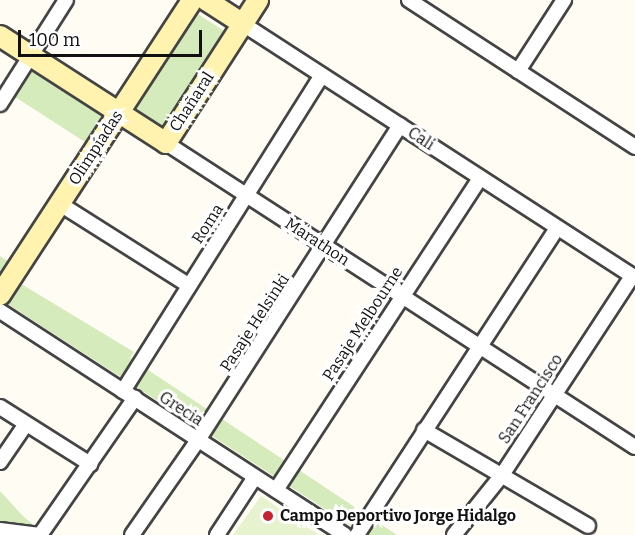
<!DOCTYPE html>
<html>
<head>
<meta charset="utf-8">
<style>
  body { margin:0 }
  #map { position:relative; width:635px; height:535px; overflow:hidden; background:#fffcf4; font-family:Bitter,serif }
  div>[style] { position:absolute }
  [style*='--x'] { left:calc(var(--x)*1px); top:calc(var(--y)*1px); width:calc(var(--w)*1px); rotate:calc(var(--a)*1deg) }
  .green>* { inset:0; background:#d6ebbc }
  .pitch>* { inset:0; background:#e7f2ce }
  .roads { filter:drop-shadow(2px 0 #444) drop-shadow(-2px 0 #444) drop-shadow(0 2px #444) drop-shadow(0 -2px #444) }
  .street>* { height:14px; margin:-7px; padding:0 7px; transform-origin:7px; border-radius:7px; background:#fff }
  .secondary>* { height:20px; margin:-10px; padding:0 10px; transform-origin:10px; border-radius:10px; background:#fff3af }
  .dots>* { width:16px; height:16px; translate:-50% -50%; box-sizing:border-box; border:3px solid #fff; border-radius:50% }
  span { translate:-50% -50%; white-space:nowrap; text-align:center; line-height:1.15; -webkit-text-stroke:6px #fff; paint-order:stroke }
  .street-label { font-size:16px; color:#111 }
  .poi-label { font-size:16px; color:#111; font-weight:700 }
  .left { translate:0 -50%; text-align:left }
  .scale { position:absolute; left:18px; top:30px; width:184px; height:27px; box-sizing:border-box; border:3px solid #111; border-top:0; padding-left:8px; font-size:18px; line-height:21px; white-space:nowrap; color:#111; -webkit-text-stroke:4px #fff; paint-order:stroke }
</style>
</head>
<body>
<div id="map">
  <div class="green">
    <i style="clip-path:polygon(190px 9px,229px 34px,162px 133px,127px 111px)"></i>
    <i style="clip-path:polygon(29px 66px,106px 116px,88px 144px,12px 95px)"></i>
    <i style="clip-path:polygon(0 256px,16px 266px,8px 276px,134px 352px,130px 358px,397px 535px,365px 535px,0 299px)"></i>
    <i style="clip-path:polygon(0 491px,22px 515px,45px 535px,0 535px)"></i>
  </div>
  <div class="pitch">
    <i style="clip-path:polygon(261px 496px,319px 535px,233px 535px)"></i>
  </div>
  <div class="roads">
    <div class="street">
      <i style="--x:409;--y:0;--w:270;--a:33"></i>
      <i style="--x:243;--y:24;--w:467;--a:32.9"></i>
      <i style="--x:518;--y:71;--w:85;--a:-57.1"></i>
      <i style="--x:0;--y:104;--w:123;--a:-57.6"></i>
      <i style="--x:166;--y:143;--w:559;--a:32.95"></i>
      <i style="--x:60;--y:204;--w:151;--a:32.3"></i>
      <i style="--x:0;--y:311;--w:411;--a:33"></i>
      <i style="--x:123;--y:391;--w:373;--a:-57.8"></i>
      <i style="--x:0;--y:407;--w:107;--a:32.3"></i>
      <i style="--x:424;--y:430;--w:190;--a:30.3"></i>
      <i style="--x:0;--y:462;--w:46;--a:-55.6"></i>
      <i style="--x:276;--y:490;--w:373;--a:-56.8"></i>
      <i style="--x:0;--y:530;--w:40;--a:7.1"></i>
      <i style="--x:40;--y:535;--w:167;--a:-55.3"></i>
      <i style="--x:132;--y:535;--w:116;--a:-55.2"></i>
      <i style="--x:198;--y:440;--w:374;--a:-57.3"></i>
      <i style="--x:217;--y:535;--w:69;--a:-56.8"></i>
      <i style="--x:357;--y:535;--w:366;--a:-56.9"></i>
      <i style="--x:454;--y:535;--w:77;--a:-51.3"></i>
      <i style="--x:502;--y:475;--w:238;--a:-56.8"></i>
    </div>
    <div class="secondary">
      <i style="--x:206;--y:0;--w:44;--a:33"></i>
      <i style="--x:0;--y:36;--w:197;--a:32.8"></i>
      <i style="--x:166;--y:143;--w:170;--a:-57.2"></i>
      <i style="--x:0;--y:295;--w:352;--a:-56.9"></i>
    </div>
  </div>
  <div class="dots">
    <i style="left:268px;top:516px;background:#c42533"></i>
  </div>
  <div class="street-label">
    <span style="left:192px;top:102px;rotate:-57deg">Chañaral</span>
    <span style="left:421px;top:139px;rotate:33deg">Cali</span>
    <span style="left:96px;top:148px;rotate:-57deg">Olimpíadas</span>
    <span style="left:208px;top:224px;rotate:-57deg">Roma</span>
    <span style="left:317px;top:242px;rotate:33deg">Marathon</span>
    <span style="left:255px;top:323px;rotate:-57deg">Pasaje Helsinki</span>
    <span style="left:363px;top:324px;rotate:-57deg">Pasaje Melbourne</span>
    <span style="left:531px;top:399px;rotate:-57deg">San Francisco</span>
    <span style="left:181px;top:409px;rotate:33deg">Grecia</span>
  </div>
  <div class="poi-label">
    <span class="left" style="left:280px;top:516px">Campo Deportivo Jorge Hidalgo</span>
  </div>
  <div class="scale">100 m</div>
</div>
</body>
</html>
